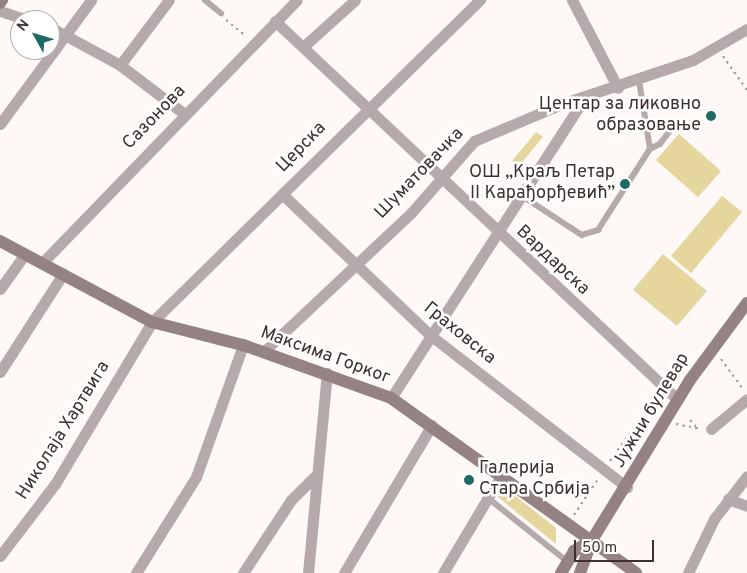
<!DOCTYPE html>
<html>
<head>
<meta charset="utf-8">
<style>
  body { margin:0 }
  #map { position:relative; width:747px; height:573px; overflow:hidden; background:#fef8f7; font-family:Overpass,sans-serif }
  div>[style] { position:absolute }
  [style*='--x'] { left:calc(var(--x)*1px); top:calc(var(--y)*1px); width:calc(var(--w)*1px); rotate:calc(var(--a)*1deg) }
  .green>* { inset:0; background:#e4d69d }
  .path>* { height:2px; margin-top:-1px; transform-origin:0; background:repeating-linear-gradient(90deg,#a29a98 0 2.5px,transparent 0 6.5px) }
  .lane>* { height:5.5px; margin:-2.75px; padding:0 2.75px; transform-origin:2.75px; border-radius:2.75px; background:#b6a9ab }
  .street>* { height:11px; margin:-5.5px; padding:0 5.5px; transform-origin:5.5px; border-radius:5.5px; background:#b6a9ab }
  .secondary>* { height:12px; margin:-6px; padding:0 6px; transform-origin:6px; border-radius:6px; background:#948285 }
  .dots>* { width:14px; height:14px; translate:-50% -50%; box-sizing:border-box; border:2px solid #fff; border-radius:50% }
  span { translate:-50% -50%; white-space:nowrap; text-align:center; line-height:1.15; -webkit-text-stroke:5px #fff; paint-order:stroke }
  .poi-label { font-size:18px; color:#3c312e }
  .right { translate:-100% -50%; text-align:right }
  .left { translate:0 -50%; text-align:left }
  .street-label { font-size:18px; color:#3c312e }
  .north { position:absolute; left:10px; top:10px; width:50px; height:50px; box-sizing:border-box; background:#fff; border:1px solid #b1adab; border-radius:50%; rotate:309deg; font-size:14px; font-weight:700; line-height:20px; text-align:center; color:#3c312e }
  .north::after { content:''; display:block; margin:auto; width:18px; height:22px; background:#1f6a66; clip-path:polygon(50% 0,100% 100%,50% 72%,0 100%) }
  .scale { position:absolute; left:574px; top:540px; width:80px; height:22px; box-sizing:border-box; border:2px solid #3c312e; border-top:0; padding-left:6px; font-size:15px; line-height:18px; white-space:nowrap; color:#3c312e; -webkit-text-stroke:4px #fff; paint-order:stroke }
</style>
</head>
<body>
<div id="map">
  <div class="green">
    <i style="clip-path:polygon(536px 132px,543px 137px,518px 167px,512px 161px)"></i>
    <i style="clip-path:polygon(679px 134px,721px 171px,698px 197px,656px 160px)"></i>
    <i style="clip-path:polygon(722px 196px,742px 212px,691px 273px,671px 256px)"></i>
    <i style="clip-path:polygon(663px 254px,707px 291px,677px 326px,633px 290px)"></i>
    <i style="clip-path:polygon(504px 487px,556px 528px,556px 544px,498px 497px)"></i>
  </div>
  <div class="path">
    <i style="--x:226;--y:20;--w:26;--a:39"></i>
    <i style="--x:723;--y:56;--w:42;--a:54.8"></i>
    <i style="--x:721;--y:359;--w:37;--a:54"></i>
    <i style="--x:690;--y:420;--w:12;--a:48"></i>
    <i style="--x:676;--y:424;--w:25;--a:11"></i>
    <i style="--x:610;--y:461;--w:80;--a:-54.7"></i>
    <i style="--x:574;--y:515;--w:43;--a:-56.3"></i>
  </div>
  <div class="lane">
    <i style="--x:205;--y:0;--w:21;--a:39"></i>
    <i style="--x:650;--y:149;--w:11;--a:-27"></i>
    <i style="--x:660;--y:144;--w:25;--a:-53"></i>
    <i style="--x:521;--y:195;--w:73;--a:33.3"></i>
    <i style="--x:582;--y:235;--w:17;--a:-17"></i>
    <i style="--x:598;--y:230;--w:96;--a:-57.3"></i>
    <i style="--x:650;--y:149;--w:69;--a:-99.2"></i>
    <i style="--x:487;--y:497;--w:102;--a:38.7"></i>
  </div>
  <div class="street">
    <i style="--x:572;--y:0;--w:99;--a:62.4"></i>
    <i style="--x:0;--y:11;--w:28;--a:18"></i>
    <i style="--x:275;--y:21;--w:553;--a:43.24"></i>
    <i style="--x:50;--y:27;--w:80;--a:28.5"></i>
    <i style="--x:120;--y:65;--w:79;--a:37.3"></i>
    <i style="--x:303;--y:47;--w:70;--a:-42.1"></i>
    <i style="--x:120;--y:65;--w:81;--a:-53"></i>
    <i style="--x:0;--y:124;--w:154;--a:-53.7"></i>
    <i style="--x:282;--y:194;--w:204;--a:43.6"></i>
    <i style="--x:430;--y:335;--w:249;--a:37.7"></i>
    <i style="--x:42;--y:263;--w:366;--a:-45.9"></i>
    <i style="--x:0;--y:289;--w:43;--a:-54.5"></i>
    <i style="--x:263;--y:352;--w:203;--a:-43.2"></i>
    <i style="--x:411;--y:213;--w:96;--a:-48.8"></i>
    <i style="--x:474;--y:141;--w:98;--a:-22.9"></i>
    <i style="--x:564;--y:103;--w:136;--a:-18.4"></i>
    <i style="--x:693;--y:60;--w:62;--a:-29.9"></i>
    <i style="--x:0;--y:372;--w:117;--a:-57.3"></i>
    <i style="--x:391;--y:398;--w:357;--a:-57.2"></i>
    <i style="--x:711;--y:429;--w:47;--a:-39.8"></i>
    <i style="--x:728;--y:499;--w:20;--a:20"></i>
    <i style="--x:0;--y:556;--w:91;--a:-52.6"></i>
    <i style="--x:55;--y:484;--w:189;--a:-59.1"></i>
    <i style="--x:152;--y:322;--w:460;--a:-44.5"></i>
    <i style="--x:136;--y:573;--w:113;--a:-58"></i>
    <i style="--x:196;--y:477;--w:140;--a:-70.4"></i>
    <i style="--x:243;--y:573;--w:87;--a:-56.7"></i>
    <i style="--x:291;--y:500;--w:33;--a:-45"></i>
    <i style="--x:308;--y:573;--w:201;--a:-84.6"></i>
    <i style="--x:344;--y:573;--w:172;--a:-59.3"></i>
    <i style="--x:443;--y:573;--w:115;--a:-59.2"></i>
    <i style="--x:688;--y:573;--w:60;--a:-64.3"></i>
    <i style="--x:714;--y:519;--w:54;--a:-52.5"></i>
  </div>
  <div class="secondary">
    <i style="--x:0;--y:3;--w:4;--a:-56"></i>
    <i style="--x:0;--y:241;--w:172;--a:28.1"></i>
    <i style="--x:152;--y:322;--w:94;--a:14.2"></i>
    <i style="--x:243;--y:345;--w:157;--a:19.7"></i>
    <i style="--x:391;--y:398;--w:301;--a:35.5"></i>
    <i style="--x:561;--y:573;--w:26;--a:-59"></i>
    <i style="--x:574;--y:551;--w:21;--a:-31"></i>
    <i style="--x:580;--y:573;--w:35;--a:-70"></i>
    <i style="--x:592;--y:540;--w:188;--a:-58.5"></i>
    <i style="--x:690;--y:380;--w:96;--a:-53.5"></i>
  </div>
  <div class="dots">
    <i style="left:711px;top:116px;background:#1f6a66"></i>
    <i style="left:625px;top:184px;background:#1f6a66"></i>
    <i style="left:469px;top:480px;background:#1f6a66"></i>
  </div>
  <div class="poi-label">
    <span class="right" style="left:701px;top:116px">Центар за ликовно<br>образовање</span>
    <span class="right" style="left:615px;top:184px">ОШ „Краљ Петар<br>II Карађорђевић”</span>
    <span class="left" style="left:479px;top:480px">Галерија<br>Стара Србија</span>
  </div>
  <div class="street-label">
    <span style="left:155px;top:118px;rotate:-46deg">Сазонова</span>
    <span style="left:302px;top:148px;rotate:-46deg">Церска</span>
    <span style="left:420px;top:174px;rotate:-46deg">Шуматовачка</span>
    <span style="left:552px;top:261px;rotate:43deg">Вардарска</span>
    <span style="left:459px;top:334px;rotate:39deg">Граховска</span>
    <span style="left:325px;top:356px;rotate:20deg">Максима Горког</span>
    <span style="left:652px;top:411px;rotate:-59deg">Јужни булевар</span>
    <span style="left:64px;top:431px;rotate:-58deg">Николаја Хартвига</span>
  </div>
  <div class="north">N</div>
  <div class="scale">50 m</div>
</div>
</body>
</html>
